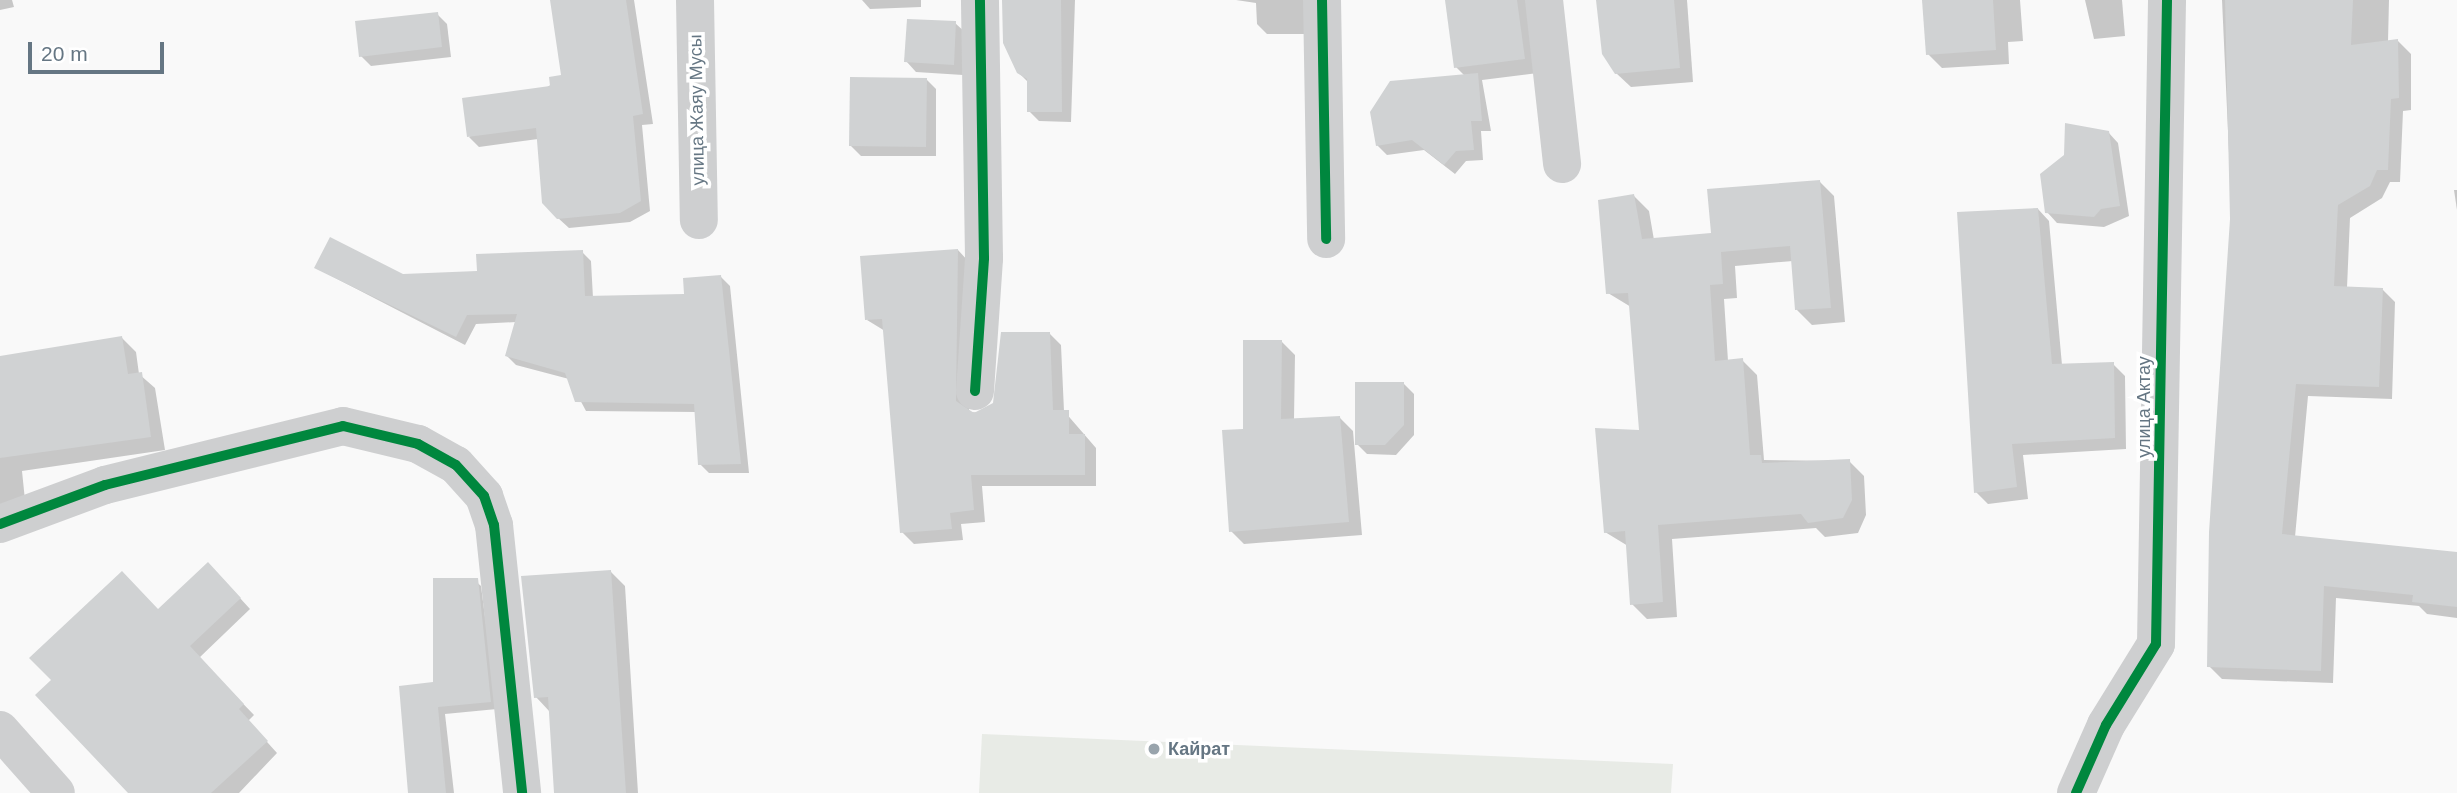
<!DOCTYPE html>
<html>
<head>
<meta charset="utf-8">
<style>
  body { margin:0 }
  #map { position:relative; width:2457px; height:793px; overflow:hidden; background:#f9f9f9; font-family:Helvetica,sans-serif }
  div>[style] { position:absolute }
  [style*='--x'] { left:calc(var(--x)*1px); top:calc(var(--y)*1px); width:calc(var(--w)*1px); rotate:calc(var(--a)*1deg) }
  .green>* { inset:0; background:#e8ebe6 }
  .shadow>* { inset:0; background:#0003 }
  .building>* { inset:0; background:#d0d2d3 }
  .minor>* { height:38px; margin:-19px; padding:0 19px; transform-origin:19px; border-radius:19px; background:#cecfd0 }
  .cycleway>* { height:10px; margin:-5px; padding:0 5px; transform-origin:5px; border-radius:5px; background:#00873e }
  .dots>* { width:19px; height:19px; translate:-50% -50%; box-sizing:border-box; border:4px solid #fff; border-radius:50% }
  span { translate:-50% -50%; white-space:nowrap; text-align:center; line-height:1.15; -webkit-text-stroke:7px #fff; paint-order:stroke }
  .street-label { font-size:18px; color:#657683 }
  .poi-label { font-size:18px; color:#657683; font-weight:700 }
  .left { translate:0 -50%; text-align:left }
  .scale { position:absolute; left:28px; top:42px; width:136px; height:32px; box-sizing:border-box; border:4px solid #657683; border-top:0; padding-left:9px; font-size:21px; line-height:24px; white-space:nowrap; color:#657683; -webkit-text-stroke:5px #fff; paint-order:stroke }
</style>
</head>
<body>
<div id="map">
  <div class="green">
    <i style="clip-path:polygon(982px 734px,1673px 764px,1671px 793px,979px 793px)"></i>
  </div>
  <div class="shadow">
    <i style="clip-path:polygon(0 0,12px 0,14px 7px,0 10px)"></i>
    <i style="clip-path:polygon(551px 0,634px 0,653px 124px,642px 125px,650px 211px,630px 222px,569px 228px,558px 218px,538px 139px,479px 147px,469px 137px,563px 77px)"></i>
    <i style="clip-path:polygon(862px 0,921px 0,921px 7px,870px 9px)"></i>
    <i style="clip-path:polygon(1004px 0,1075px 0,1071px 122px,1039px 121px,1029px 111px,1029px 83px,1018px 72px)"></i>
    <i style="clip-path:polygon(1236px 0,1304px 0,1304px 34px,1267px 34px,1257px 24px,1256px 3px)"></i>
    <i style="clip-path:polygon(1447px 0,1528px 0,1538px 73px,1482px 80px,1491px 131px,1481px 131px,1483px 160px,1466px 161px,1455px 174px,1424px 150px,1387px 155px,1377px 145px,1465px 76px,1456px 67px)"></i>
    <i style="clip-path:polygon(1597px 0,1687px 0,1693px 82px,1631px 87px,1616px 73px)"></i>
    <i style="clip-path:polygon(1924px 0,2020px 0,2023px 41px,2008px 42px,2009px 64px,1942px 68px,1928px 54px)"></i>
    <i style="clip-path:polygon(2085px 0,2122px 0,2125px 36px,2094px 39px)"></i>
    <i style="clip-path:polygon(2222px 0,2389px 0,2388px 42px,2398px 41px,2411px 54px,2411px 110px,2403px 111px,2400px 182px,2390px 182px,2382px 198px,2350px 218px,2347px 288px,2383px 290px,2395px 302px,2392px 399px,2308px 396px,2295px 537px,2457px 555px,2457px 618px,2427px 614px,2419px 606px,2336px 598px,2333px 683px,2222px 679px,2209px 666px,2232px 219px)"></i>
    <i style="clip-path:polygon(437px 14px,447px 24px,451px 57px,371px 66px,361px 56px)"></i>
    <i style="clip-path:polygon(955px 23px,966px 33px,963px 75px,916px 72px,906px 61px)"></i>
    <i style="clip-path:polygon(926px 79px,936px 89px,936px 156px,861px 156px,851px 146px)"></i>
    <i style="clip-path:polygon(2108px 132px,2118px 143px,2129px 216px,2104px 227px,2057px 223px,2047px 212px)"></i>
    <i style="clip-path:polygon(1820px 182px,1834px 196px,1845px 322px,1812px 325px,1797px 310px,1793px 261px,1735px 266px,1737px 298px,1724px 299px,1728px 361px,1742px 360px,1757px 375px,1764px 460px,1849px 461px,1864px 476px,1866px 515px,1858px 533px,1825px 537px,1816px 528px,1672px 539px,1677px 617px,1647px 619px,1632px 604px,1628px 546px,1605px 532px,1641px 432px,1631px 307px,1608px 293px,1634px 196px,1649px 211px,1654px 240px,1713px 235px)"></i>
    <i style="clip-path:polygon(2454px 190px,2457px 190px,2457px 210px)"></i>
    <i style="clip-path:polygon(2038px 209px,2049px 221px,2062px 365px,2113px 364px,2125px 376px,2126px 449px,2023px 455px,2028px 499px,1988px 504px,1976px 492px)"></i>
    <i style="clip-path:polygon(958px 250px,969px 262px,969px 412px,985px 413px,995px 403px,1049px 333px,1061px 345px,1064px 411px,1096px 448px,1096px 486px,982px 486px,985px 522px,961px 524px,963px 540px,914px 544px,902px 532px,885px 331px,867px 320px)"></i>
    <i style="clip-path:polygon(582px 252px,591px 261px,593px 298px,686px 296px,721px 277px,730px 286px,749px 473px,709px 473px,700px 464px,696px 412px,586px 411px,569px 379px,516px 365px,507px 356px,516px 322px,476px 324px,465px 345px,316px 268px,403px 276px,479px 273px)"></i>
    <i style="clip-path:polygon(122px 338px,136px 352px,139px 374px,155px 388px,165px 450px,22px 471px,26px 510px,0 524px,0 358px)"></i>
    <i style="clip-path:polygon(1282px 342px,1295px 355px,1294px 420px,1340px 418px,1353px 431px,1362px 535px,1244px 544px,1231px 531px,1244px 431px)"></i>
    <i style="clip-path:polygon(1404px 384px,1414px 394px,1414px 435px,1396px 455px,1367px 454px,1357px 444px)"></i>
    <i style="clip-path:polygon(611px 572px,625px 586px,638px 793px,556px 793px,550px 712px,536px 697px)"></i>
    <i style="clip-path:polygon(219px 575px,250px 609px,199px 658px,254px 715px,248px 721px,277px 753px,239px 793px,130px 793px,158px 611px)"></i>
    <i style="clip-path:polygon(473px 579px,481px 586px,497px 709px,445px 714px,454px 793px,410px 793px,435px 683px,433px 666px,439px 665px)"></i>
  </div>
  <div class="building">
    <i style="clip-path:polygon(550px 0,626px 0,643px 114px,633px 116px,641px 201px,620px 213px,557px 219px,542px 203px,536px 128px,467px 137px,462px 98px,550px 86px,549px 77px,561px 75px)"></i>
    <i style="clip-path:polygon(1002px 0,1061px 0,1062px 112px,1027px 112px,1027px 79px,1017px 73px,1003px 43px)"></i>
    <i style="clip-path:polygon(1445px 0,1517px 0,1525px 59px,1454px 68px)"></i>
    <i style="clip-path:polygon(1596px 0,1674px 0,1680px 68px,1615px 74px,1602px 54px)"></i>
    <i style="clip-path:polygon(1922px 0,1993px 0,1996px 50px,1926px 55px)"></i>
    <i style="clip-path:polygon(2225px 0,2353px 0,2351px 45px,2398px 39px,2399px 98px,2391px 99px,2388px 170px,2377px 170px,2370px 186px,2338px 205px,2334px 286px,2383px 288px,2379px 387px,2296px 384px,2282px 534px,2457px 552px,2457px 607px,2412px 602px,2413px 595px,2324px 586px,2321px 671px,2207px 667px,2209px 532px,2230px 219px)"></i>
    <i style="clip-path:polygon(438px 12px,442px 47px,359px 57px,355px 21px)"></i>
    <i style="clip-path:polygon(907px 19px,956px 21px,954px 65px,904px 62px)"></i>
    <i style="clip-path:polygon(1478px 73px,1482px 121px,1471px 121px,1474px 150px,1456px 151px,1444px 165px,1412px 140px,1376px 146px,1370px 112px,1390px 81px)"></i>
    <i style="clip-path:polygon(850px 77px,927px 78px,926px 147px,849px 146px)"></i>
    <i style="clip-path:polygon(2065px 123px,2109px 131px,2120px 206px,2101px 209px,2094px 217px,2045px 213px,2040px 174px,2064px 155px)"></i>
    <i style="clip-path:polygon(1820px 180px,1831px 308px,1795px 310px,1790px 246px,1721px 252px,1723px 284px,1710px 285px,1715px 361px,1743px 358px,1750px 455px,1761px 455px,1762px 463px,1850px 459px,1852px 500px,1843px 518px,1808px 523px,1801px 514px,1658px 525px,1663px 602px,1630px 605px,1625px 531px,1604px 533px,1595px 428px,1639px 430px,1628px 293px,1606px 294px,1598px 200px,1634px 194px,1642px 239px,1711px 233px,1707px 189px)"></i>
    <i style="clip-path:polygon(2038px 208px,2052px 364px,2114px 362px,2115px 438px,2012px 444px,2017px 487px,1974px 493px,1957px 212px)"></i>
    <i style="clip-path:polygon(330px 237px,403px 274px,477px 271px,476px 254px,583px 250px,585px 296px,684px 294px,683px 278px,721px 275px,741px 464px,698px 465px,694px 404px,575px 402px,565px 373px,505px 356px,517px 314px,467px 315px,456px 337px,314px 268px)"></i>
    <i style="clip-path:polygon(958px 249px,956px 401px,974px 413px,993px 403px,1001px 332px,1050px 332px,1053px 410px,1069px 410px,1069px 434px,1085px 434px,1085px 475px,971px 475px,974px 510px,950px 513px,952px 529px,900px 533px,882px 319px,865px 320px,860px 256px)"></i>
    <i style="clip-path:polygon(122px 336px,128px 374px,142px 372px,151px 437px,0 458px,0 356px)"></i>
    <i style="clip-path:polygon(1243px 340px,1282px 340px,1281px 419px,1340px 416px,1349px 522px,1229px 532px,1222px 430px,1243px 429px)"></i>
    <i style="clip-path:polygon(1355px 382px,1404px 382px,1404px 425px,1385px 445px,1355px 445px)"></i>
    <i style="clip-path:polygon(208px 562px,241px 598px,190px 646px,244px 704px,239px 709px,268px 741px,211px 793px,128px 793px,35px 695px,51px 680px,29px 658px,122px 571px,158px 609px)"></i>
    <i style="clip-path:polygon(611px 570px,626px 793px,554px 793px,548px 697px,534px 698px,521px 576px)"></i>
    <i style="clip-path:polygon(433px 578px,478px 578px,491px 702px,438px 707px,446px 793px,408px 793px,399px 686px,433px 682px)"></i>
  </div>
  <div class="minor">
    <i style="--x:695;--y:0;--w:220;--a:89"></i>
    <i style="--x:1322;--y:0;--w:239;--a:89"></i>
    <i style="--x:1544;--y:0;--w:165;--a:83.7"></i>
    <i style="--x:975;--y:391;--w:133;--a:-86.1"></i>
    <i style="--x:984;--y:258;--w:258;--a:-90.9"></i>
    <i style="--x:0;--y:524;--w:112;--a:-20.4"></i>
    <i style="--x:105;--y:485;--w:245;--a:-13.9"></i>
    <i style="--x:343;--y:426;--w:77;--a:13.5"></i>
    <i style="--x:418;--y:444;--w:43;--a:28.9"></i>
    <i style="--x:456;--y:465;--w:42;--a:47.9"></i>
    <i style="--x:484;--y:496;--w:31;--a:71"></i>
    <i style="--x:494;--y:525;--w:269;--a:84"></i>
    <i style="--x:0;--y:730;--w:84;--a:48.4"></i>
    <i style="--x:2076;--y:793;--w:74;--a:-66.2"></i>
    <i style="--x:2106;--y:725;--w:95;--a:-58.3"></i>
    <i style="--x:2156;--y:644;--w:644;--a:-89.02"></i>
  </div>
  <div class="cycleway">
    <i style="--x:1322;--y:0;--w:239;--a:89"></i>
    <i style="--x:975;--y:391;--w:133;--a:-86.1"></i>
    <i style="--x:984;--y:258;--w:258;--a:-90.9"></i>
    <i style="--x:0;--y:524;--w:112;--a:-20.4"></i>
    <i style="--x:105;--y:485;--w:245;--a:-13.9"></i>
    <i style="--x:343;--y:426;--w:77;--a:13.5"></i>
    <i style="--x:418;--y:444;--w:43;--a:28.9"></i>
    <i style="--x:456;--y:465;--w:42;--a:47.9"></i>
    <i style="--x:484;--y:496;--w:31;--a:71"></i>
    <i style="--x:494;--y:525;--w:269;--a:84"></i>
    <i style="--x:2076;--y:793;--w:74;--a:-66.2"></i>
    <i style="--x:2106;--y:725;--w:95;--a:-58.3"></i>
    <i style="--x:2156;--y:644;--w:644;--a:-89.02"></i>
  </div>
  <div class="dots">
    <i style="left:1154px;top:749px;background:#99a4ac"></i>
  </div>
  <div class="street-label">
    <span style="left:697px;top:110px;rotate:-91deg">улица Жаяу Мусы</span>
    <span style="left:2144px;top:407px;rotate:-90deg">улица Актау</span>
  </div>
  <div class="poi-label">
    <span class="left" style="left:1168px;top:749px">Кайрат</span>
  </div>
  <div class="scale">20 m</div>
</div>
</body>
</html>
